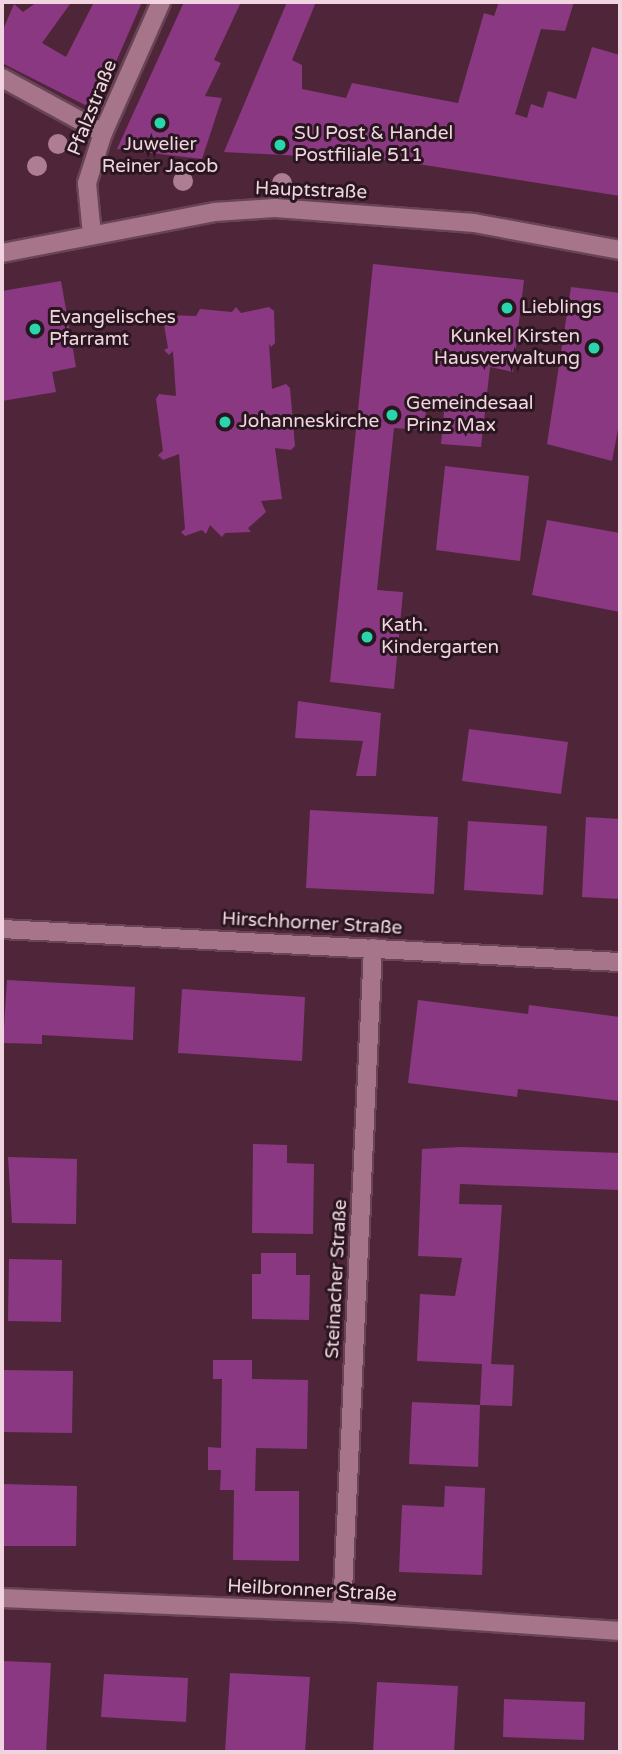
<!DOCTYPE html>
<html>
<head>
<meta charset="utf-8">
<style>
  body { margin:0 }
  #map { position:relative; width:622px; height:1754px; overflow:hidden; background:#4f2639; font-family:"Varela Round",sans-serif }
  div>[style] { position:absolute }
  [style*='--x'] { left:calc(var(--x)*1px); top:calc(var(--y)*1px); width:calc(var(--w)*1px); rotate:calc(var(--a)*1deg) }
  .building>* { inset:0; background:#8a3881 }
  .roads { filter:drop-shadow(2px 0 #684456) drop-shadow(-2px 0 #684456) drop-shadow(0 2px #684456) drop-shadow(0 -2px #684456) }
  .minor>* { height:18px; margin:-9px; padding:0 9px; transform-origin:9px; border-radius:9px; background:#a6758a }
  .trees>* { width:20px; height:20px; margin:-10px; border-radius:50%; background:#ae7d93 }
  .dots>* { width:19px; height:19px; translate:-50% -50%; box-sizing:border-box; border:4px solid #29161f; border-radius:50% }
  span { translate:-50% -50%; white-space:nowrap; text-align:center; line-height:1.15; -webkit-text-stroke:6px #29161f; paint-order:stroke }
  .street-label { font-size:19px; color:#f0d5e0 }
  .poi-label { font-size:19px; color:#f0d5e0 }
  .left { translate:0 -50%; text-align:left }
  .right { translate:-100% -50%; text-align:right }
  .frame { position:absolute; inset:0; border:4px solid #f0d5e0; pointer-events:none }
</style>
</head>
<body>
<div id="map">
  <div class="building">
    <i style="clip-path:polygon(37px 2px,70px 4px,42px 43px,66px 57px,94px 2px,142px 2px,95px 110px,2px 63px,2px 32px,14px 4px,23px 12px)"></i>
    <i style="clip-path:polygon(184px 2px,241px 2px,214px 60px,221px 63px,205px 96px,222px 98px,202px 159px,117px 149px)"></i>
    <i style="clip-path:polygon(287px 2px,316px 2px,292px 60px,302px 65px,302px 89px,346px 98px,352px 83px,458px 103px,484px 13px,494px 16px,499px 2px,574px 2px,565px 31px,541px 29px,515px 114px,527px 118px,531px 104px,543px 108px,548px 91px,576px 99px,592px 47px,620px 55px,620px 196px,399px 161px,224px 152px)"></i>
    <i style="clip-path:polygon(373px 264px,524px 280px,513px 372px,490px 367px,481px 447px,441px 444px,445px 402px,427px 401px,424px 430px,394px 428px,377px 590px,403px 592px,394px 689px,330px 682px)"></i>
    <i style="clip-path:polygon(61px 281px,76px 367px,52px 372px,56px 392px,2px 401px,2px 291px)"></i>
    <i style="clip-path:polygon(571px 287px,620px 293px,620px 419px,612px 461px,547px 444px)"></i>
    <i style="clip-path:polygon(236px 307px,241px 313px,269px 307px,274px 311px,275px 343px,271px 347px,269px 343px,272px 389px,286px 384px,290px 388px,295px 446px,291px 450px,275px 448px,282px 499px,261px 501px,266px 512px,248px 528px,251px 532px,225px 533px,222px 537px,210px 525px,206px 534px,202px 530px,185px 536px,181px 532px,185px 529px,179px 454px,163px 460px,158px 455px,163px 451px,156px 399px,159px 394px,176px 396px,173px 351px,169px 355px,164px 350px,168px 348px,163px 319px,166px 315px,196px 316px,200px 309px,232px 312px)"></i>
    <i style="clip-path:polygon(445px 466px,529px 476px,520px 561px,436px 550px)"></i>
    <i style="clip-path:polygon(547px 520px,620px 533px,620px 612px,532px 595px)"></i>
    <i style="clip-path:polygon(298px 701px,381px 713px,376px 776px,356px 776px,363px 741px,295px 738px)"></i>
    <i style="clip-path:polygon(469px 729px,568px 742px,561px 794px,462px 781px)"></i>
    <i style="clip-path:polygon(310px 810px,438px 817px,434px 894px,306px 888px)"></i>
    <i style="clip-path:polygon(586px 817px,620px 819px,620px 899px,582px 897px)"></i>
    <i style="clip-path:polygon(468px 821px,547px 826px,543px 895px,464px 890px)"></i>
    <i style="clip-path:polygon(7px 980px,135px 987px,133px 1040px,42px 1035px,42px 1044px,3px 1043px)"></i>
    <i style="clip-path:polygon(182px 989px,305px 997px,302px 1061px,178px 1053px)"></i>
    <i style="clip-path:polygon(418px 1000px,528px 1014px,529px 1005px,620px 1017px,620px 1101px,518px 1089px,517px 1097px,408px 1083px)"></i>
    <i style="clip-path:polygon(253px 1144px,287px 1145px,287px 1163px,314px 1164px,313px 1234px,252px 1233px)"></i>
    <i style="clip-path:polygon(461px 1147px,620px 1153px,620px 1190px,460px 1184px,459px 1204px,502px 1205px,491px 1364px,514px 1365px,512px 1406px,480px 1405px,482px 1364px,417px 1361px,420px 1294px,455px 1296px,462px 1258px,418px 1256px,422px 1149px)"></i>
    <i style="clip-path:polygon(8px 1157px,77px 1159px,76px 1224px,12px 1223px)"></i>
    <i style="clip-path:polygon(261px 1253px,296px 1253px,296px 1275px,310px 1275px,309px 1320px,252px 1319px,252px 1274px,261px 1274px)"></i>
    <i style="clip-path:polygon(9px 1259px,62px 1260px,61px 1322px,8px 1321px)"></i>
    <i style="clip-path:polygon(213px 1360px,252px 1360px,252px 1379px,308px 1380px,307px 1449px,256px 1448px,255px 1491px,299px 1491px,299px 1561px,233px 1560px,234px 1490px,220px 1490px,221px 1470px,208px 1470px,208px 1447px,221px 1448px,222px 1379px,213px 1379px)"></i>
    <i style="clip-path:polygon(2px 1370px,73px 1371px,72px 1433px,2px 1432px)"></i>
    <i style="clip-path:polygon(412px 1402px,480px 1405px,478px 1467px,409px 1464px)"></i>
    <i style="clip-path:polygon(2px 1484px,77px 1486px,76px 1546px,2px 1546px)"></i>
    <i style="clip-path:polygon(445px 1486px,485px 1488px,482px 1575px,399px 1572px,402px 1505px,444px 1507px)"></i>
    <i style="clip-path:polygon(2px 1661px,51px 1663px,46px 1752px,2px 1752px)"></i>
    <i style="clip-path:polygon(230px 1673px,310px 1677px,305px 1752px,225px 1752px)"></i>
    <i style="clip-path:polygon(104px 1674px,188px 1678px,186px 1722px,101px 1717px)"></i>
    <i style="clip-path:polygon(377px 1682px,458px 1686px,454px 1752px,373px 1752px)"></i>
    <i style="clip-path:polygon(504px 1699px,585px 1702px,584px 1740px,503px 1737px)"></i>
  </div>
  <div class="roads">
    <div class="minor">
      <i style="--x:2;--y:78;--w:115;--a:28.6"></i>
      <i style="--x:92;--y:235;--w:52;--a:-95.5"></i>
      <i style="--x:87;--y:183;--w:52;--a:-72.3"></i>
      <i style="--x:103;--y:133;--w:143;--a:-66.1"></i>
      <i style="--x:2;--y:253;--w:216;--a:-10.9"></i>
      <i style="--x:214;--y:212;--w:61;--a:-3.8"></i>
      <i style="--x:275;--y:208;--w:200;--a:4.3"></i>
      <i style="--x:474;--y:223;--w:148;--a:10.5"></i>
      <i style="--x:2;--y:929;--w:619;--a:3.06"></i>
      <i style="--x:2;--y:1598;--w:340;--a:2.4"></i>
      <i style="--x:342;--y:1612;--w:279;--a:3.9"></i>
      <i style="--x:342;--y:1612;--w:665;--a:-87.33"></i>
    </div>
  </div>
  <div class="trees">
    <i style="left:58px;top:144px"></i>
    <i style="left:37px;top:166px"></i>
    <i style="left:183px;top:181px"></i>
    <i style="left:282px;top:183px"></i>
  </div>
  <div class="dots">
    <i style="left:160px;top:123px;background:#29d5ac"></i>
    <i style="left:280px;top:145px;background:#29d5ac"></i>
    <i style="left:507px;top:308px;background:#29d5ac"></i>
    <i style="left:35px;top:329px;background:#29d5ac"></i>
    <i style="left:594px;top:348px;background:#29d5ac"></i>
    <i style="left:392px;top:415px;background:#29d5ac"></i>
    <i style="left:225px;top:422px;background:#29d5ac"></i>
    <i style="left:367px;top:637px;background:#29d5ac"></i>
  </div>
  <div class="street-label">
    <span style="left:93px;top:108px;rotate:-68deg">Pfalzstraße</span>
    <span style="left:311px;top:191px;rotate:2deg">Hauptstraße</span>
    <span style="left:312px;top:924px;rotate:3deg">Hirschhorner Straße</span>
    <span style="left:337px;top:1279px;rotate:-87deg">Steinacher Straße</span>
    <span style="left:312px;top:1591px;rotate:3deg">Heilbronner Straße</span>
  </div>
  <div class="poi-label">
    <span class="left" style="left:294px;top:145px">SU Post &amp; Handel<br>Postfiliale 511</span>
    <span style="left:160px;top:156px">Juwelier<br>Reiner Jacob</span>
    <span class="left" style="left:521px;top:308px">Lieblings</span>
    <span class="left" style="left:49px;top:329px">Evangelisches<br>Pfarramt</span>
    <span class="right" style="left:580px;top:348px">Kunkel Kirsten<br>Hausverwaltung</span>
    <span class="left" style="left:406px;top:415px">Gemeindesaal<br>Prinz Max</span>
    <span class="left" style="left:239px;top:422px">Johanneskirche</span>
    <span class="left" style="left:381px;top:637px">Kath.<br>Kindergarten</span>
  </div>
  <div class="frame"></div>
</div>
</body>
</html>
